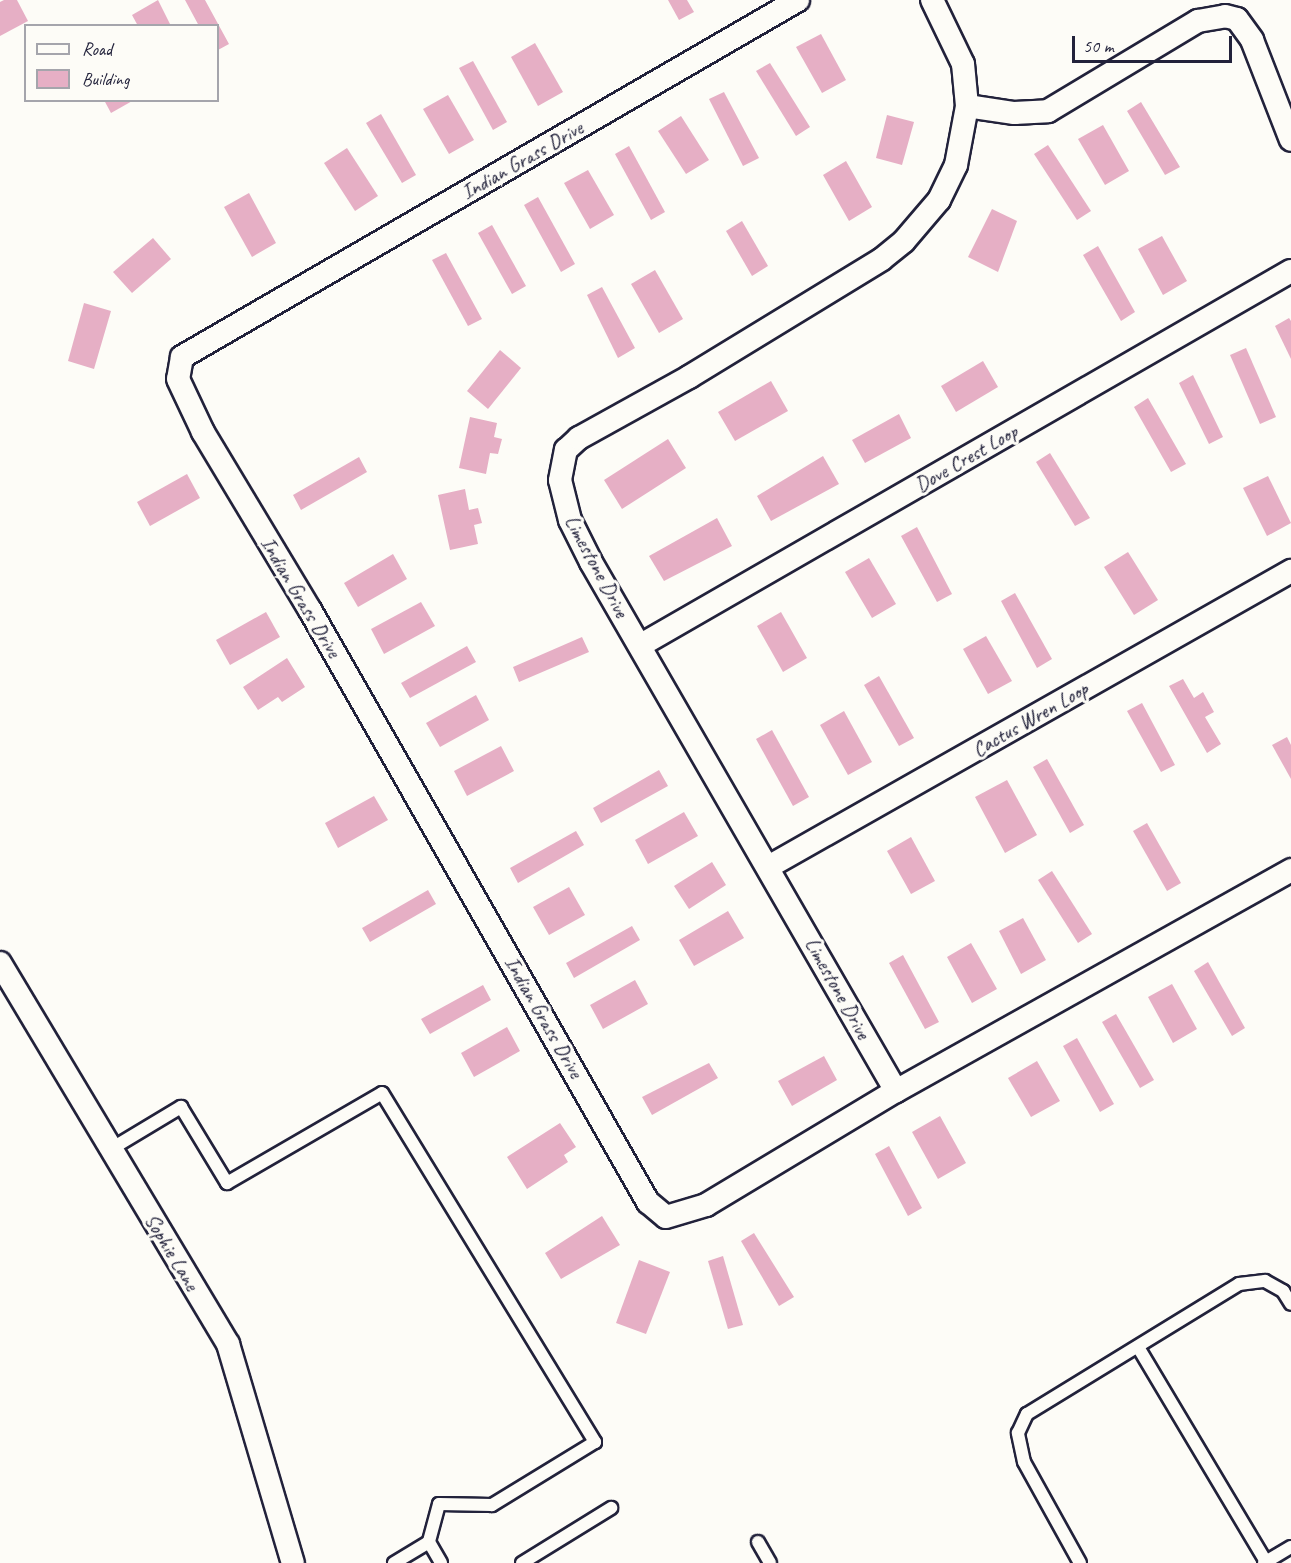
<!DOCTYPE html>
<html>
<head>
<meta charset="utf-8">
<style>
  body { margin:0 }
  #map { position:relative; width:1291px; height:1563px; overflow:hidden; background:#fdfcf7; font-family:Caveat,sans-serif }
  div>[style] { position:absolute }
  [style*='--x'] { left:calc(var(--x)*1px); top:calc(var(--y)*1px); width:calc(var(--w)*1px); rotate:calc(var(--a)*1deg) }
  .building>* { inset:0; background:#e6afc5 }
  .roads { filter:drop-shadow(2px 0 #22223b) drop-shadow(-2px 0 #22223b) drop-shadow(0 2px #22223b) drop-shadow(0 -2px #22223b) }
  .service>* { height:12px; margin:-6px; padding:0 6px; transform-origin:6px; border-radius:6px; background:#fdfcf7 }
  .minor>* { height:22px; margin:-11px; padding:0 11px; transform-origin:11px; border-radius:11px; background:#fdfcf7 }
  span { translate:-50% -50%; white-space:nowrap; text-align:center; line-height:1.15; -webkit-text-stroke:6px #fdfcf7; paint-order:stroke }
  .street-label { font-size:21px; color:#22223b }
  .legend { position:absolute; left:24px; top:24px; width:195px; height:78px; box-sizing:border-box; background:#fdfcf7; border:2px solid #a5a5ac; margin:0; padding:8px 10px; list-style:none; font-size:18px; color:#22223b }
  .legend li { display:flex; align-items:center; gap:12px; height:30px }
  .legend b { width:30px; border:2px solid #a5a5ac }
  .scale { position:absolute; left:1072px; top:36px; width:160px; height:27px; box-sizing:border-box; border:3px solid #22223b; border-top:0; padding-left:8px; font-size:18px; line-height:21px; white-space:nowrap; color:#22223b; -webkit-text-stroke:4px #fdfcf7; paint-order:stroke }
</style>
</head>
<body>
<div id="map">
  <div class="building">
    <i style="clip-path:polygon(4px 0,17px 0,28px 21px,0 36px,0 2px)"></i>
    <i style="clip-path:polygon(158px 0,171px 26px,138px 26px,132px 15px)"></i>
    <i style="clip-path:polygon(185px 0,205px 0,229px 44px,218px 50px,218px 26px,199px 26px)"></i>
    <i style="clip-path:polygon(668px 0,687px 0,694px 12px,679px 20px)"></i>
    <i style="clip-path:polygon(821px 34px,846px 80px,822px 93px,796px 47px)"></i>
    <i style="clip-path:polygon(535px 43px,563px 92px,538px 106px,511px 57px)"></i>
    <i style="clip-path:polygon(473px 61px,507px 122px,493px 130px,459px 68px)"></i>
    <i style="clip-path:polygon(770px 63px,810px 127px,796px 136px,756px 71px)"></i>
    <i style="clip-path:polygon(724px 92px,759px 158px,743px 166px,709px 99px)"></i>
    <i style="clip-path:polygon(448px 95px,474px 140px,449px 154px,423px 109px)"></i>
    <i style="clip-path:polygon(104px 100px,134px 100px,111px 113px)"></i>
    <i style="clip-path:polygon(1141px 102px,1180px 167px,1165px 175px,1127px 111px)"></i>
    <i style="clip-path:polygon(381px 114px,416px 175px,402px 183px,366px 123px)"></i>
    <i style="clip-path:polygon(887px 115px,914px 122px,902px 165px,876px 158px)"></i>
    <i style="clip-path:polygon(681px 116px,709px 160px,686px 174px,658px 131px)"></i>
    <i style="clip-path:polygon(1103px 125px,1129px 171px,1105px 185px,1078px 139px)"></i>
    <i style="clip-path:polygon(1048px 145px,1091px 211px,1077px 220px,1034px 154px)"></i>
    <i style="clip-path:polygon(629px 146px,665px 212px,651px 220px,615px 154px)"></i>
    <i style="clip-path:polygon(347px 148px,378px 196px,355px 211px,324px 163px)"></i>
    <i style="clip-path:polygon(846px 161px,872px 207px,849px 221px,823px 175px)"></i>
    <i style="clip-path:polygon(588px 170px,614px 215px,590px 229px,564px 183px)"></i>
    <i style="clip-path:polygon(249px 193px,276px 243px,252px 257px,224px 207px)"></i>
    <i style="clip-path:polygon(538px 197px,575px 264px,561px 272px,524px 205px)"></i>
    <i style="clip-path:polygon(992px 209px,1017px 221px,998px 272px,968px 257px)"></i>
    <i style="clip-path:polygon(742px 221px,768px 266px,752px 276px,726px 231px)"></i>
    <i style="clip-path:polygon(492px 225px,526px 286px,512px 294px,478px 233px)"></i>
    <i style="clip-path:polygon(1162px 236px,1187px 281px,1163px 295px,1138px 249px)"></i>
    <i style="clip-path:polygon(153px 238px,171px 259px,132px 293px,113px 272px)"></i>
    <i style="clip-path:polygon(1098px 246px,1135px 312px,1121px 321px,1083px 255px)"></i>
    <i style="clip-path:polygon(446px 253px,482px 319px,468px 326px,432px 260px)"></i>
    <i style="clip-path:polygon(655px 270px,683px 319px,659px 333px,631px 284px)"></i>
    <i style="clip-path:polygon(602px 287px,635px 348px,618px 358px,587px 295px)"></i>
    <i style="clip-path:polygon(84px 303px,111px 311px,94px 369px,68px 361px)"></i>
    <i style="clip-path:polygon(1289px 318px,1291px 321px,1291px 359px,1275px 326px)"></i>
    <i style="clip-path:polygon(1246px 348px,1276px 417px,1260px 424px,1230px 355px)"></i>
    <i style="clip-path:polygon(500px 350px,521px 368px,488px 409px,467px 391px)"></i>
    <i style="clip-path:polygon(983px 361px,998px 387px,956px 412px,941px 386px)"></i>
    <i style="clip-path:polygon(1193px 375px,1223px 437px,1209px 444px,1179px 383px)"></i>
    <i style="clip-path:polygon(771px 381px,788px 411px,735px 441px,718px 412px)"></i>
    <i style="clip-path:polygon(1148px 398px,1186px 464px,1171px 472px,1134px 407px)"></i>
    <i style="clip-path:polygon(899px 414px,911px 438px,865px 463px,852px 440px)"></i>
    <i style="clip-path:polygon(470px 417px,497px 423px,494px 437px,502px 439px,498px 454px,490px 453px,486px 474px,459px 468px)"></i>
    <i style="clip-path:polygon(668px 439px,686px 468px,622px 509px,604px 480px)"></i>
    <i style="clip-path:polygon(1050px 453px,1090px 518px,1075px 526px,1036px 462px)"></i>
    <i style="clip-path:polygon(823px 456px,839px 484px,771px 521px,757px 496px)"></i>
    <i style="clip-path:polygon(359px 457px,367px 472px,301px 510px,293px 495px)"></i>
    <i style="clip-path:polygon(187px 474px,200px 498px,150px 526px,137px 502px)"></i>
    <i style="clip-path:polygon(1268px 476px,1291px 523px,1267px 536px,1243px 488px)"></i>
    <i style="clip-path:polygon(465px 489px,469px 510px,478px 508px,482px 523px,474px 525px,478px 544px,450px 550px,438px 495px)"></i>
    <i style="clip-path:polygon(717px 518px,732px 546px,664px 581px,649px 556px)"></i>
    <i style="clip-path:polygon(917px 527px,952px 594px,937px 602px,901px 536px)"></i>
    <i style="clip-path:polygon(1128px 552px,1158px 600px,1134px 615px,1104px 567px)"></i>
    <i style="clip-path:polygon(393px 554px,407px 579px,358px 607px,344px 583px)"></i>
    <i style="clip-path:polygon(869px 558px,896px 604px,872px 618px,845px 572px)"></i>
    <i style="clip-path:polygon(1015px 593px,1052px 659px,1037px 668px,1001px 601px)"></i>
    <i style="clip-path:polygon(421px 602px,435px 626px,384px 654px,371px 629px)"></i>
    <i style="clip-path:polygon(266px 612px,280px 637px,230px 665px,216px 640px)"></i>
    <i style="clip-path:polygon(781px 612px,807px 658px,783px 672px,757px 626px)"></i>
    <i style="clip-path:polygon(986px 636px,1012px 681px,988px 694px,963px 649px)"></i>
    <i style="clip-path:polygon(582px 637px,589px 652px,519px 682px,513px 667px)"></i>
    <i style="clip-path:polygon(467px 646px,476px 662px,410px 698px,401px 683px)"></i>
    <i style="clip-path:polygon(287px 658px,305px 687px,282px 702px,278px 697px,258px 710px,243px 687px)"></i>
    <i style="clip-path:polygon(879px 676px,914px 738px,899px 746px,864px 685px)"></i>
    <i style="clip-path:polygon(1183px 679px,1194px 698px,1203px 692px,1214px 712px,1205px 717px,1221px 744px,1207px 753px,1169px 686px)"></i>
    <i style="clip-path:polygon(476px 695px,489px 720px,440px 747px,426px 723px)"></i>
    <i style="clip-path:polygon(1142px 703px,1175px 765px,1161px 772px,1127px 711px)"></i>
    <i style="clip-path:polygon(844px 711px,872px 762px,848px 775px,820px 725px)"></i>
    <i style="clip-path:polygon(772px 730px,809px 797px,793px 806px,756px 739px)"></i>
    <i style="clip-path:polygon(1287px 737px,1291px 745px,1291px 779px,1272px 745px)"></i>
    <i style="clip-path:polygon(501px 746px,514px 771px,467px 796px,454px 771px)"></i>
    <i style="clip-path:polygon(1047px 759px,1084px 825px,1070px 833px,1033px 767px)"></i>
    <i style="clip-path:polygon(659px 770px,668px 786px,601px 823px,593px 808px)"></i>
    <i style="clip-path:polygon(1007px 780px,1037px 835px,1005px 853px,975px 797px)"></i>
    <i style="clip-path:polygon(374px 796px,388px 820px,338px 848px,325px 823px)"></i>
    <i style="clip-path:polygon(684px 812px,698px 836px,648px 864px,635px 840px)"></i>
    <i style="clip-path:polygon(1147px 823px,1181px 883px,1167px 891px,1133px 831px)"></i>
    <i style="clip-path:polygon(576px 831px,584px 845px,518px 883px,510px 868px)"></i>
    <i style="clip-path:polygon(911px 837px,935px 881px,911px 894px,887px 851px)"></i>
    <i style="clip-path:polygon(712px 862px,726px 885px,689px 909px,674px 886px)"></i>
    <i style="clip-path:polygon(1052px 871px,1092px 934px,1078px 943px,1038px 880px)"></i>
    <i style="clip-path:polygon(569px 887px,585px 915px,549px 935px,533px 907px)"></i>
    <i style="clip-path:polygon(428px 890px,436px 904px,370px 942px,362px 928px)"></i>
    <i style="clip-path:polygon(728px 911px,744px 938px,694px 966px,679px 940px)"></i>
    <i style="clip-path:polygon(1023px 918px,1046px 960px,1021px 974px,999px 931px)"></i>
    <i style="clip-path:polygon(632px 926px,640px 940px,574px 978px,566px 963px)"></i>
    <i style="clip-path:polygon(971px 943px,997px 989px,972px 1003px,947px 957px)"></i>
    <i style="clip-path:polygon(903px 955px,939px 1022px,925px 1029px,889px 963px)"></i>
    <i style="clip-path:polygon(1208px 962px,1245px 1028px,1232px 1036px,1194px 971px)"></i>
    <i style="clip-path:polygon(635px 980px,648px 1004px,603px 1029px,590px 1005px)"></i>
    <i style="clip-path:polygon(1172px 984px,1197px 1029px,1173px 1043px,1148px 997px)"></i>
    <i style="clip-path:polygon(483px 985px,491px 1000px,430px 1034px,421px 1019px)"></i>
    <i style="clip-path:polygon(1116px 1014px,1154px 1080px,1140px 1088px,1102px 1022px)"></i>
    <i style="clip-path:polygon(507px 1027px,520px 1051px,474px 1077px,461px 1053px)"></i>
    <i style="clip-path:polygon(1077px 1038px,1114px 1104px,1100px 1112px,1063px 1046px)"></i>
    <i style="clip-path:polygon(824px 1056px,837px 1080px,792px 1106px,778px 1081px)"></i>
    <i style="clip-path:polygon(1037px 1061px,1060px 1101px,1031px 1117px,1008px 1078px)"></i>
    <i style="clip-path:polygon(709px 1063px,718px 1078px,652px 1115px,642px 1097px)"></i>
    <i style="clip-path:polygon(940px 1116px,966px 1163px,938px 1179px,912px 1132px)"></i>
    <i style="clip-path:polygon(560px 1123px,576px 1147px,564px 1155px,568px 1162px,527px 1189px,507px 1157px)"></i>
    <i style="clip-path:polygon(889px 1146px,922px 1208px,908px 1216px,875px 1154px)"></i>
    <i style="clip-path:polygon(602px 1216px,620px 1245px,561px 1279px,545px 1253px)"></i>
    <i style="clip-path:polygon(754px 1233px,794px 1297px,779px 1306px,741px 1241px)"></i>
    <i style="clip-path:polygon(723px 1256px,743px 1325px,728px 1329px,708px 1261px)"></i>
    <i style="clip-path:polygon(639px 1260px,670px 1272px,646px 1334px,616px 1323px)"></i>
  </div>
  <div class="roads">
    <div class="service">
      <i style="--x:111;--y:1149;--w:82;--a:-31"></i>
      <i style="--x:181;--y:1107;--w:89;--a:58.8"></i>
      <i style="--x:227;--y:1183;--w:179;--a:-30.1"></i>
      <i style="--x:382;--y:1093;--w:409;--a:58.6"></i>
      <i style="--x:595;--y:1442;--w:121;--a:148.5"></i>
      <i style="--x:492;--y:1505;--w:53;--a:-178.9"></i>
      <i style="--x:439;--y:1504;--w:39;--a:105"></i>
      <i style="--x:429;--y:1542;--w:41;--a:149"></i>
      <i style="--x:1138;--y:1347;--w:250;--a:59.2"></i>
      <i style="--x:429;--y:1542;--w:24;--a:60"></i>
      <i style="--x:758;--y:1542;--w:24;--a:60"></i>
      <i style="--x:522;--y:1563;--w:105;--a:-31.7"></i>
      <i style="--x:1080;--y:1563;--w:115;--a:-119"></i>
      <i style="--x:1024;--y:1462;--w:30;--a:-102"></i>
      <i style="--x:1018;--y:1433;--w:21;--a:-65"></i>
      <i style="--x:1027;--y:1414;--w:249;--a:-31.5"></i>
      <i style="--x:1239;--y:1284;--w:26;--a:-7"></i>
      <i style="--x:1265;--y:1281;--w:21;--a:29"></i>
      <i style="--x:1283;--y:1291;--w:15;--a:58"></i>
      <i style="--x:1264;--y:1563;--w:31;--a:-31"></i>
    </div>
    <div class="minor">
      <i style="--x:798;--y:0;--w:712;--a:149.91"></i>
      <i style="--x:182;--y:357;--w:22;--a:100"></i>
      <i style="--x:178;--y:379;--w:59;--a:64.7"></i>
      <i style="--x:203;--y:432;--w:208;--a:59"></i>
      <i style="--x:310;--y:610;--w:682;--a:60.28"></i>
      <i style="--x:648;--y:1202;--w:23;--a:40"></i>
      <i style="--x:666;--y:1217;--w:42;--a:-16.7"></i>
      <i style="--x:706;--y:1205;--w:222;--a:-31"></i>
      <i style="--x:896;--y:1091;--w:453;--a:-29.2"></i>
      <i style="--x:967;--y:106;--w:48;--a:8.5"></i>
      <i style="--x:1014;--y:113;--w:34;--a:-3"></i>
      <i style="--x:1048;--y:111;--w:175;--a:-31"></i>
      <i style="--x:1198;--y:21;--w:27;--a:-10"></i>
      <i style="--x:1225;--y:16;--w:12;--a:14"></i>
      <i style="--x:1237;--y:19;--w:26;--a:54"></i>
      <i style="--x:1252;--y:40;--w:107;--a:68.7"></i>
      <i style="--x:641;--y:645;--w:750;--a:-29.92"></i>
      <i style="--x:770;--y:866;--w:599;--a:-29.52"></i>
      <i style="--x:0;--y:963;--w:444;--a:59.1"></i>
      <i style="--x:228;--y:1344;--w:228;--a:73.5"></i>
      <i style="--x:896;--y:1091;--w:611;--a:-119.97"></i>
      <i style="--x:591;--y:562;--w:47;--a:-116.6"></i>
      <i style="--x:570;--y:520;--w:41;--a:-104"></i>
      <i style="--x:560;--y:480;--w:31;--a:-79"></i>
      <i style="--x:566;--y:450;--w:18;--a:-43"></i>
      <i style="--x:579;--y:438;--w:126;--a:-29"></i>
      <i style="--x:689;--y:377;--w:226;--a:-31.4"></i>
      <i style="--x:882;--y:259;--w:28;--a:-39"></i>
      <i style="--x:904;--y:241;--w:54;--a:-49.5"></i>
      <i style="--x:939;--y:200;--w:39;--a:-64"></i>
      <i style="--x:956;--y:165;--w:60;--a:-79.4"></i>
      <i style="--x:967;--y:106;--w:42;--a:-95.4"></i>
      <i style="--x:963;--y:64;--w:71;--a:-115.8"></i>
    </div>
  </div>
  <div class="street-label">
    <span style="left:522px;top:160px;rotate:-30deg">Indian Grass Drive</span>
    <span style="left:966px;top:458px;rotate:-30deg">Dove Crest Loop</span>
    <span style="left:597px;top:566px;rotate:62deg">Limestone Drive</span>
    <span style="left:301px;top:597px;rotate:59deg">Indian Grass Drive</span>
    <span style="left:1030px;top:719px;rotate:-30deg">Cactus Wren Loop</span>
    <span style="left:838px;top:988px;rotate:61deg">Limestone Drive</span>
    <span style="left:544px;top:1017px;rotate:60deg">Indian Grass Drive</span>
    <span style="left:172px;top:1252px;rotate:59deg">Sophie Lane</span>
  </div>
  <ul class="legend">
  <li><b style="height:8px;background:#fdfcf7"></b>Road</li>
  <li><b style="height:16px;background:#e6afc5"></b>Building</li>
  </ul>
  <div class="scale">50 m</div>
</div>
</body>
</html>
